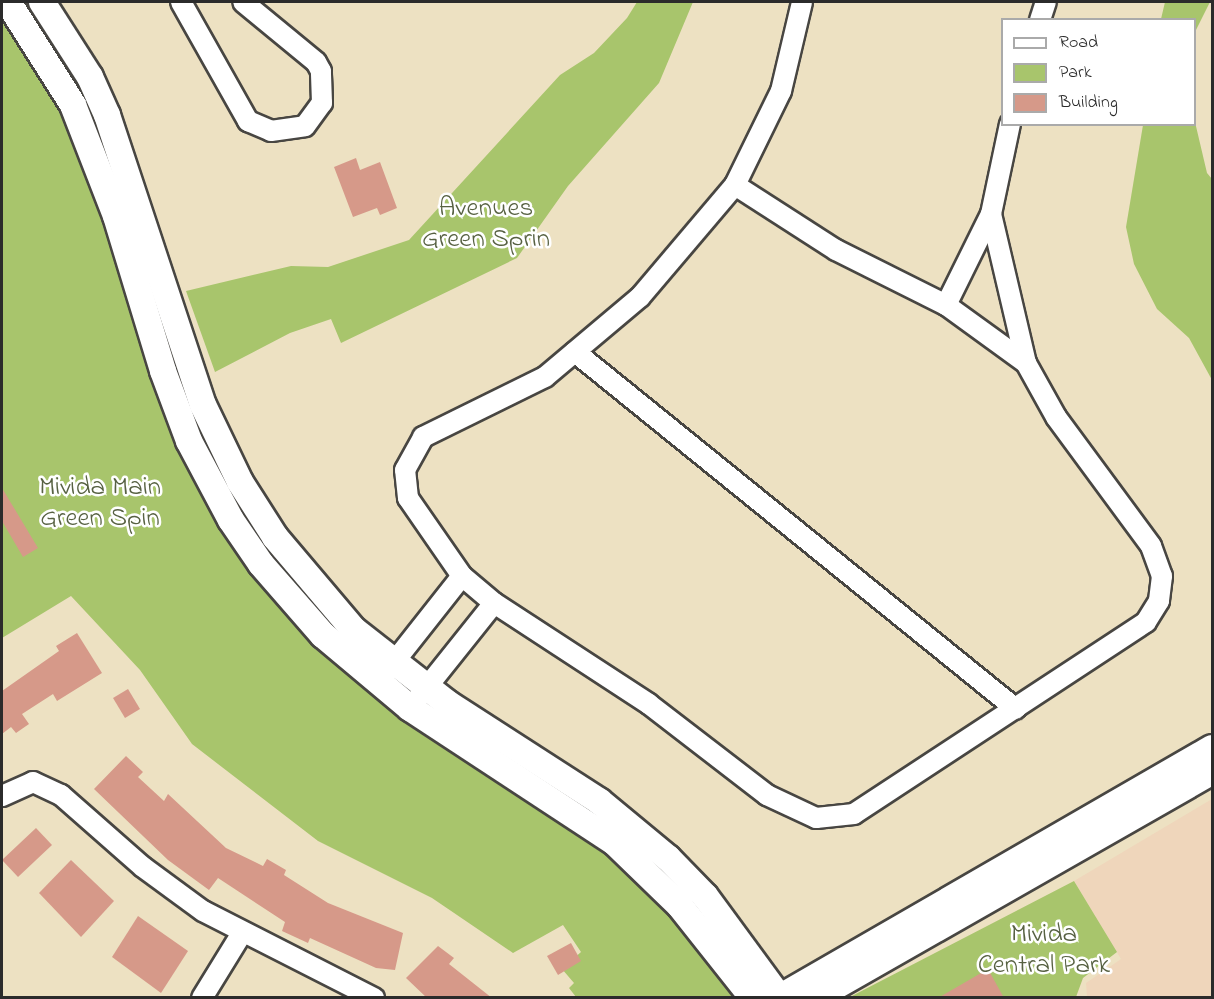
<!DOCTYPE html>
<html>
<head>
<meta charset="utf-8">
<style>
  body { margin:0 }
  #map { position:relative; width:1214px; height:999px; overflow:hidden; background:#ede1c2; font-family:"Indie Flower",sans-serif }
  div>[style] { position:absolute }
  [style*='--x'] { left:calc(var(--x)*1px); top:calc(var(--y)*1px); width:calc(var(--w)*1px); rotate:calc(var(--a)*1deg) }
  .built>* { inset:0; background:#efd6bb }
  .green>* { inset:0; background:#a8c56c }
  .building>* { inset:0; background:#d69989 }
  .roads { filter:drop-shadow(2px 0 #484642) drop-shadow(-2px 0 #484642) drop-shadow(0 2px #484642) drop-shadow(0 -2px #484642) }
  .minor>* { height:20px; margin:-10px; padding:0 10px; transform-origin:10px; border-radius:10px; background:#fff }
  .tertiary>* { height:26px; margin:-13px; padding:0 13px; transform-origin:13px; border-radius:13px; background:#fff }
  span { translate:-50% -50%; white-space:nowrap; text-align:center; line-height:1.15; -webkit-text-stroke:5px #fff; paint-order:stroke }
  .park-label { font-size:27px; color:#576142 }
  .frame { position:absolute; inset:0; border:3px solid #2b2b2b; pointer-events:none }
  .legend { position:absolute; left:1001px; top:18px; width:195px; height:108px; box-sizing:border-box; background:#fff; border:2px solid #aaa; margin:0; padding:8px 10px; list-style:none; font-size:18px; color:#2b2b2b }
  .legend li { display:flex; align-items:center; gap:12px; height:30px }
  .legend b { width:30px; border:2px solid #aaa }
</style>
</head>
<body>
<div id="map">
  <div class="built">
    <i style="clip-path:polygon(1212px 799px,1212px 997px,1087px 997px,1086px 983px,1121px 959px,1074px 881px)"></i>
  </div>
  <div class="green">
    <i style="clip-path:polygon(637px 2px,693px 2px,659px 83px,568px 186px,517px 258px,341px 343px,331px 319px,290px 333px,215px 372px,186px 291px,291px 266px,328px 267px,409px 240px,560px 75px,594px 53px,627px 18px)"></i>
    <i style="clip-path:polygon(1165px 2px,1210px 2px,1195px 32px,1194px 20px,1161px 19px)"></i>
    <i style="clip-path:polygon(2px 13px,41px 64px,105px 198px,174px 428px,275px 600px,334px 662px,402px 719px,561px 821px,611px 857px,682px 925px,736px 992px,736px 997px,576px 997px,569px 988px,574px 983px,562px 969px,581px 952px,563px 925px,513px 953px,432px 898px,318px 841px,192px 744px,140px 670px,71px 596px,2px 638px)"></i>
    <i style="clip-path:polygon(1195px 122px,1207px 173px,1212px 179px,1212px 380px,1189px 338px,1157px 309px,1134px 264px,1126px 227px,1143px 125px)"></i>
    <i style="clip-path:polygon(1074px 881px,1117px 952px,1083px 978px,1076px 997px,848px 998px)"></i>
  </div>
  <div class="building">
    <i style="clip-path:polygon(356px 158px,360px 170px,380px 162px,397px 208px,380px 215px,377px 208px,353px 217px,334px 167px)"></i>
    <i style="clip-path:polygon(2px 488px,38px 548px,23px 557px,2px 521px)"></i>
    <i style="clip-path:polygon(77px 633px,102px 673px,57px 701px,53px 694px,22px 714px,29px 724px,16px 733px,11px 727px,2px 734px,2px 691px,59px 651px,56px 646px)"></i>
    <i style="clip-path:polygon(128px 689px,140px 709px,125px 718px,113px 698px)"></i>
    <i style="clip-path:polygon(126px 756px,143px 772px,138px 777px,164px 801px,168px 794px,226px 848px,263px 866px,267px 859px,286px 870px,284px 875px,328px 903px,403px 933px,395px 970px,376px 968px,310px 938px,308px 943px,282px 931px,285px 922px,218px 878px,209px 890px,168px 860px,94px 789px)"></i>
    <i style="clip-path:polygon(36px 828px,52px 845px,18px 877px,2px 860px)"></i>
    <i style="clip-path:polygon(71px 860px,114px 901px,81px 937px,39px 893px)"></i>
    <i style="clip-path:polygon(138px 916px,188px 951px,161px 993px,112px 957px)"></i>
    <i style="clip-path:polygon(571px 943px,581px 961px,558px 975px,547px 956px)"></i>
    <i style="clip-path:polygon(438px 946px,454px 958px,449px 964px,492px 998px,427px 998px,406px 978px)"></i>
    <i style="clip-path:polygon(988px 969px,1004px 998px,938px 998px)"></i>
  </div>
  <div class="roads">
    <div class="minor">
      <i style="--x:181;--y:2;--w:137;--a:60.6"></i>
      <i style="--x:248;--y:121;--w:25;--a:23"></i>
      <i style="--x:271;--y:131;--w:34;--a:-8"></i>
      <i style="--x:305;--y:126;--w:29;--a:-54"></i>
      <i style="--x:322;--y:103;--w:32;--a:-92"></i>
      <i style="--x:321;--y:71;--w:10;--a:-119"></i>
      <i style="--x:316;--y:62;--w:94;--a:-140.6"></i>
      <i style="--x:1040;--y:20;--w:19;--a:-72"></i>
      <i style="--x:735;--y:185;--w:120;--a:32.8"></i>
      <i style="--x:836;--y:250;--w:123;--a:26.6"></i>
      <i style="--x:946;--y:305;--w:99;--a:35.9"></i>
      <i style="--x:1026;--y:363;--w:62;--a:60.9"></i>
      <i style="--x:1056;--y:417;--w:160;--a:53.6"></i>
      <i style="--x:1151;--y:546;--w:32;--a:70"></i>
      <i style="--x:1162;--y:576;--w:25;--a:97"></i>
      <i style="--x:1159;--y:601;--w:25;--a:122"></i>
      <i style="--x:1146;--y:622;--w:349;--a:146.7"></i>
      <i style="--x:854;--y:814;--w:38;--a:174"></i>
      <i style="--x:816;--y:818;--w:54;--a:-154.9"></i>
      <i style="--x:767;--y:795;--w:149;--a:-142.4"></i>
      <i style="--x:649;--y:704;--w:185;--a:-146.9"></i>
      <i style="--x:494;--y:603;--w:42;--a:-139.8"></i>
      <i style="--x:462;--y:576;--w:95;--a:-124.7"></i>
      <i style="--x:408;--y:498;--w:28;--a:-96"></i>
      <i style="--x:405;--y:470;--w:38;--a:-61"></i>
      <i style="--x:423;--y:437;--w:136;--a:-26.2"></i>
      <i style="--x:545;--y:377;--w:124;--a:-40.1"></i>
      <i style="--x:640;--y:297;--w:147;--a:-49.7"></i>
      <i style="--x:735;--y:185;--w:105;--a:-63.9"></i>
      <i style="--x:781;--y:91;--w:91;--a:-76.7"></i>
      <i style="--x:991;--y:214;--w:153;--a:76.8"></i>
      <i style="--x:946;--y:305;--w:102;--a:-63.7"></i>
      <i style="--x:991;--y:214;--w:92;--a:-78.1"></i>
      <i style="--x:575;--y:352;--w:567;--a:38.99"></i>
      <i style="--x:387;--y:671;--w:121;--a:-51.7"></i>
      <i style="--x:419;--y:697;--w:120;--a:-51.4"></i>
      <i style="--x:2;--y:796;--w:34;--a:-24"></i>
      <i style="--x:33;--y:782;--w:31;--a:25"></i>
      <i style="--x:61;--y:795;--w:109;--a:41.3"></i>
      <i style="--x:143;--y:867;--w:74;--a:36.3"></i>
      <i style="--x:203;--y:911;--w:192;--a:27"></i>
      <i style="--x:202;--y:998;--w:76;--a:-58.4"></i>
    </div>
    <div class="tertiary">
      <i style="--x:8;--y:2;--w:122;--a:57.7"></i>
      <i style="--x:73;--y:105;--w:119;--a:68.8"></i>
      <i style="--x:116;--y:216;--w:162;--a:73.1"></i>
      <i style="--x:163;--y:371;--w:75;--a:69.6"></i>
      <i style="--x:189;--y:441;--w:89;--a:62"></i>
      <i style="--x:231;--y:520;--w:53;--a:55.7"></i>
      <i style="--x:261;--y:564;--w:94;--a:48.9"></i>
      <i style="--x:323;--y:635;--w:114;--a:40"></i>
      <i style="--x:410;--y:708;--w:244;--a:33.3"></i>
      <i style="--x:614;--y:842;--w:92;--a:44.1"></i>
      <i style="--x:680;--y:906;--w:117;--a:51.6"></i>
      <i style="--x:42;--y:2;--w:89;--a:57.4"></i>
      <i style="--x:90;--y:77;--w:42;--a:65.9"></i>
      <i style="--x:107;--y:115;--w:305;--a:71.7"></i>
      <i style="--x:203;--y:405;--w:85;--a:64.3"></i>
      <i style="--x:240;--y:482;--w:65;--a:57.5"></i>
      <i style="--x:275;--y:537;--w:122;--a:49.7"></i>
      <i style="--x:354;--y:630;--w:118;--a:38.1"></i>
      <i style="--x:447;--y:703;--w:181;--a:32.8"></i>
      <i style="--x:599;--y:801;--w:89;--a:39.6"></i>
      <i style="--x:668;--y:858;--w:53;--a:45.8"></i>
      <i style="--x:705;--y:896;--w:127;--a:53.7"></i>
      <i style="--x:779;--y:998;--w:500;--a:-30"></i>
      <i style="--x:815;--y:998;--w:457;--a:-29.7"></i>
    </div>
  </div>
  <div class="park-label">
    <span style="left:486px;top:224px">Avenues<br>Green Sprin</span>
    <span style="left:100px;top:503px">Mivida Main<br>Green Spin</span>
    <span style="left:1044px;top:950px">Mivida<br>Central Park</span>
  </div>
  <div class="frame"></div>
  <ul class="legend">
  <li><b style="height:8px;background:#fff"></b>Road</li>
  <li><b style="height:16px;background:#a8c56c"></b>Park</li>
  <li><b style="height:16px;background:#d69989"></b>Building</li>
  </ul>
</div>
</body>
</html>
